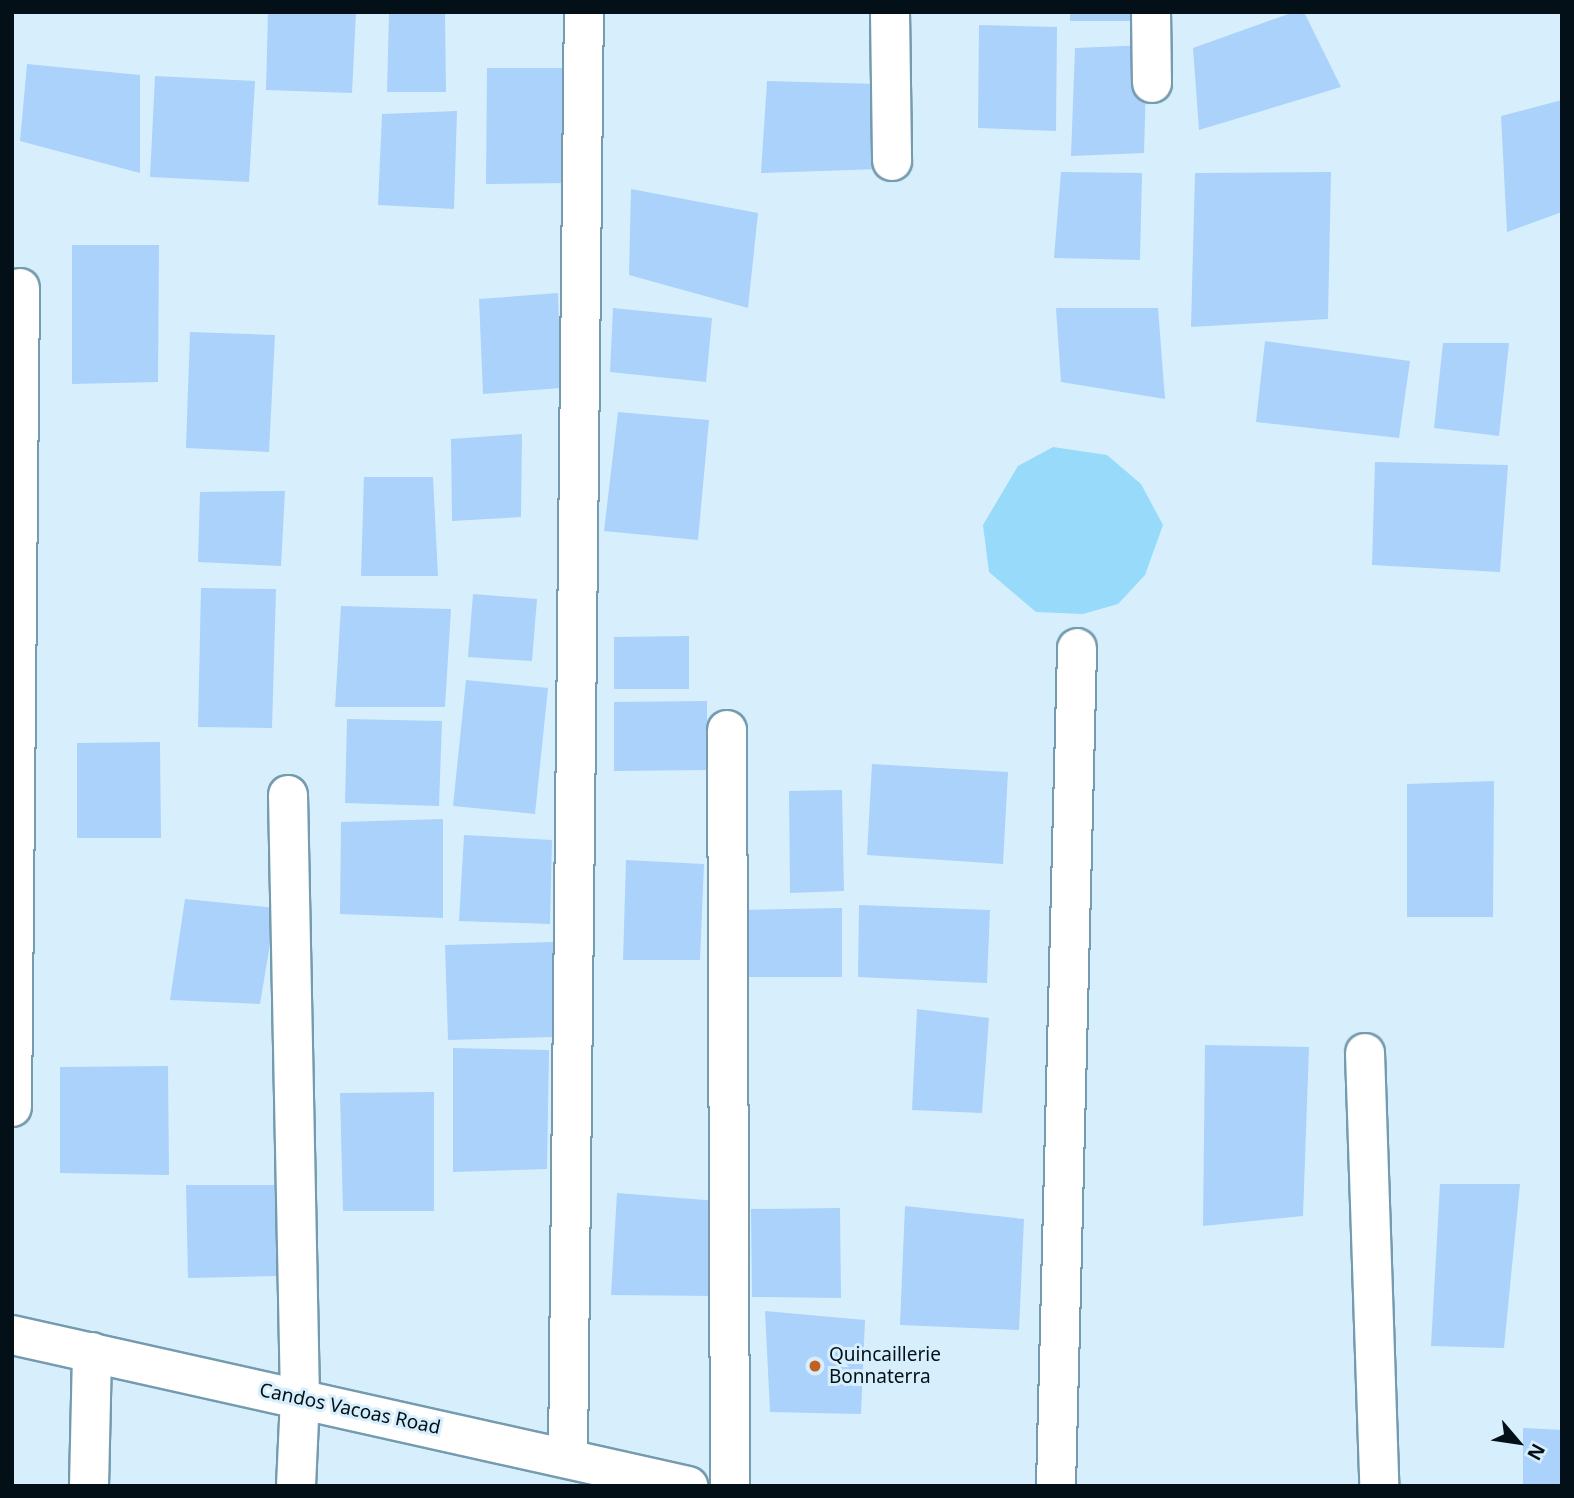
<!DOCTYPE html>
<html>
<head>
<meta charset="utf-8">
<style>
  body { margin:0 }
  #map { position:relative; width:1574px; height:1498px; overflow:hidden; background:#d7effc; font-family:"Noto Sans",sans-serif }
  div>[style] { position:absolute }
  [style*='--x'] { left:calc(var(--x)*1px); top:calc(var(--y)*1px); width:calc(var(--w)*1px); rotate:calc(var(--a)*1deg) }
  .green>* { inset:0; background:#97dafa }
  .building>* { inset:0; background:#abd2fb }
  .roads { filter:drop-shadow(2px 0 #749bae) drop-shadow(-2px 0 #749bae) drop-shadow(0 2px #749bae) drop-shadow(0 -2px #749bae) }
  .minor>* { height:38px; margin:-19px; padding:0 19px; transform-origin:19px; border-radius:19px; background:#fff }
  .secondary>* { height:38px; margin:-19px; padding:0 19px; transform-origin:19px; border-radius:19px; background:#fff }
  .dots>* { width:19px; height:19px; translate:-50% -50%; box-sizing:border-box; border:4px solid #d7effc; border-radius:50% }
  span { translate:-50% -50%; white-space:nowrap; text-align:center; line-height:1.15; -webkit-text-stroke:6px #d7effc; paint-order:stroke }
  .poi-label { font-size:19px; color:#031017 }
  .left { translate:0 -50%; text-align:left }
  .street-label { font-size:19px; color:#031017 }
  .frame { position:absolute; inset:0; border:14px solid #031017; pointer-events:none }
  .north { position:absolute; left:1483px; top:1407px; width:70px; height:70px; -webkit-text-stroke:5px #d7effc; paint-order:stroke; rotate:119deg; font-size:19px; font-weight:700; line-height:28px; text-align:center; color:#031017 }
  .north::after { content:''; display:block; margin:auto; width:24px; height:32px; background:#031017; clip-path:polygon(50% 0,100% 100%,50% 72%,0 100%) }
</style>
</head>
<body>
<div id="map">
  <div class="green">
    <i style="clip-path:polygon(1053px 447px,1107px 455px,1141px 484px,1163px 525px,1145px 575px,1118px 604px,1083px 614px,1036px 612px,989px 572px,983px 525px,1018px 466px)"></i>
  </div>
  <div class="building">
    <i style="clip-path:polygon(268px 12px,356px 12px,352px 93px,266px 90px)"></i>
    <i style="clip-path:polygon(389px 12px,445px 12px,446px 92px,387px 92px)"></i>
    <i style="clip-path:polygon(1070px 12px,1130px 12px,1130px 21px,1070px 21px)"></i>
    <i style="clip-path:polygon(1294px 12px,1304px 12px,1341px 87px,1199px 130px,1193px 48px)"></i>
    <i style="clip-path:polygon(979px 25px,1057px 27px,1056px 131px,978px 128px)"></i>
    <i style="clip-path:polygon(1147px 45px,1144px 153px,1071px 156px,1075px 48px)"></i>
    <i style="clip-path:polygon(27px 64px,140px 75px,140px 173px,20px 141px)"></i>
    <i style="clip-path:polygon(487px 68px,570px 68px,569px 183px,486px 184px)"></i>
    <i style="clip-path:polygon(155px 76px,255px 81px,249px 182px,150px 177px)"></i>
    <i style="clip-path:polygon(767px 81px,878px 84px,880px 169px,761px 173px)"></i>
    <i style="clip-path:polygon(1562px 100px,1562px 212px,1507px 232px,1501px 116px)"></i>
    <i style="clip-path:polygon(457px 111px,454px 209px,378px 205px,382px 114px)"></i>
    <i style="clip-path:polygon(1061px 172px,1142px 173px,1140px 260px,1054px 258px)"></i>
    <i style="clip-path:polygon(1331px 172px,1328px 319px,1191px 327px,1195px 173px)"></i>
    <i style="clip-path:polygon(631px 189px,758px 213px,748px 308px,629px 275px)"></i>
    <i style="clip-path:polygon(72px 245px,159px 245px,158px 382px,72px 384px)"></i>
    <i style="clip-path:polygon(558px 293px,561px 388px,483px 394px,479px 299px)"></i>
    <i style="clip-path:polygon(613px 308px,712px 318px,706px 382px,610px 372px)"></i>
    <i style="clip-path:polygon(1056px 308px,1158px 308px,1165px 399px,1061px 382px)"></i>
    <i style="clip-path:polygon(190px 332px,275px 335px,269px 452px,186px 448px)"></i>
    <i style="clip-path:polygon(1265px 341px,1410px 361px,1399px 438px,1256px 422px)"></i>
    <i style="clip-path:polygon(1443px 343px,1509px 343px,1499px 436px,1434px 428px)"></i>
    <i style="clip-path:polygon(618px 412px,709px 420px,698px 540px,604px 531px)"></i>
    <i style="clip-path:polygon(522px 434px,521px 517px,452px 521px,451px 439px)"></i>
    <i style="clip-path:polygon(1375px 462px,1508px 465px,1500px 572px,1372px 565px)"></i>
    <i style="clip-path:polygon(364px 477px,433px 477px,438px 576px,361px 576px)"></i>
    <i style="clip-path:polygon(285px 491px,281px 566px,198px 562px,200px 492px)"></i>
    <i style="clip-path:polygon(201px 588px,276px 589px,272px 728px,198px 727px)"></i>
    <i style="clip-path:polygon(473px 594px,537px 599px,532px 661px,468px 657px)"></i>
    <i style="clip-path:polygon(341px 606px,451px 609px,445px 707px,335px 707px)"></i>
    <i style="clip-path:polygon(689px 636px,689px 689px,614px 689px,614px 637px)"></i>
    <i style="clip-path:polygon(466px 680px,548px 688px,535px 814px,453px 806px)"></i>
    <i style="clip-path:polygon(707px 701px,707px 770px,614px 771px,614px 702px)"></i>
    <i style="clip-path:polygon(347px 719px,442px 721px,439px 806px,345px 803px)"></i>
    <i style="clip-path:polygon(160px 742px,161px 838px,77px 838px,77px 743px)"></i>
    <i style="clip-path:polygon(872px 764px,1008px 772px,1003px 864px,867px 855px)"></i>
    <i style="clip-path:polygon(1494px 781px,1493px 917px,1407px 917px,1407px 784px)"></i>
    <i style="clip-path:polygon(842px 790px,844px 891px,790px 893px,789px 791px)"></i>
    <i style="clip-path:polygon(443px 819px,443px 918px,340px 914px,341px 822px)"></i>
    <i style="clip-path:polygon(464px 835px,552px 840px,550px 924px,459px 921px)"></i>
    <i style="clip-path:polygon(626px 860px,704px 864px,700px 960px,623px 960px)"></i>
    <i style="clip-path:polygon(185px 899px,276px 908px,260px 1004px,170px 1000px)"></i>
    <i style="clip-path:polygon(859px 905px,990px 910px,987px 983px,858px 977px)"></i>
    <i style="clip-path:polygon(842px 908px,842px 977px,739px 977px,739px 910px)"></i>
    <i style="clip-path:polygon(553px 942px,553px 1037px,448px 1040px,445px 945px)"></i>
    <i style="clip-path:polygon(917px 1009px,989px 1018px,982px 1113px,912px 1110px)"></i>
    <i style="clip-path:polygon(1205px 1045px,1309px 1047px,1303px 1216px,1203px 1226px)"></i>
    <i style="clip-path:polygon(453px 1048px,549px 1050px,547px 1169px,453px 1172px)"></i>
    <i style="clip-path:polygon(168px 1066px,169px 1175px,60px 1173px,60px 1067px)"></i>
    <i style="clip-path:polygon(434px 1092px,434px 1211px,343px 1211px,340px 1093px)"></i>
    <i style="clip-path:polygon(1440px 1184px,1520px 1184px,1504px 1348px,1431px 1346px)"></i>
    <i style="clip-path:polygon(186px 1185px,277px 1185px,280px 1276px,188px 1278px)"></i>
    <i style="clip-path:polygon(617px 1193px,718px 1201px,716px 1296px,611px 1295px)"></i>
    <i style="clip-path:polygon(905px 1206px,1024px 1219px,1019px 1330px,900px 1325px)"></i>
    <i style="clip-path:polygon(840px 1208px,841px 1298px,752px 1297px,751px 1209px)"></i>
    <i style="clip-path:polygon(765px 1311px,865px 1320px,861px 1414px,770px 1412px)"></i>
    <i style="clip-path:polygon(1523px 1428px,1562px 1430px,1562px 1486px,1523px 1486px)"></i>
  </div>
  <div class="roads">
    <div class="minor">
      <i style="--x:890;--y:12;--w:149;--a:89.2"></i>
      <i style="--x:1151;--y:12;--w:71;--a:89.2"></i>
      <i style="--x:727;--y:730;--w:756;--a:89.77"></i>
      <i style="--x:288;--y:795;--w:603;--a:88.86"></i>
      <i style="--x:300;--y:1398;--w:88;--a:92.6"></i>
      <i style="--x:1365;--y:1053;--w:433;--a:88.1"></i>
      <i style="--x:12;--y:1107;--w:819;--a:-89.44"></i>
      <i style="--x:568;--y:1456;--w:1444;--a:-89.37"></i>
      <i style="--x:89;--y:1486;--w:134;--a:-88.7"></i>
      <i style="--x:1056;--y:1486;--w:838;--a:-88.56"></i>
    </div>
    <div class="secondary">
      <i style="--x:12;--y:1335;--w:693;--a:12.59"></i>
    </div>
  </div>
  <div class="dots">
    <i style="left:815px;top:1366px;background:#c16120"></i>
  </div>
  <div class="poi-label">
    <span class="left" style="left:829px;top:1366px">Quincaillerie<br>Bonnaterra</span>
  </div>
  <div class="street-label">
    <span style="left:350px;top:1409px;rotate:12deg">Candos Vacoas Road</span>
  </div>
  <div class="frame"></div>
  <div class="north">N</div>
</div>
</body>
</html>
